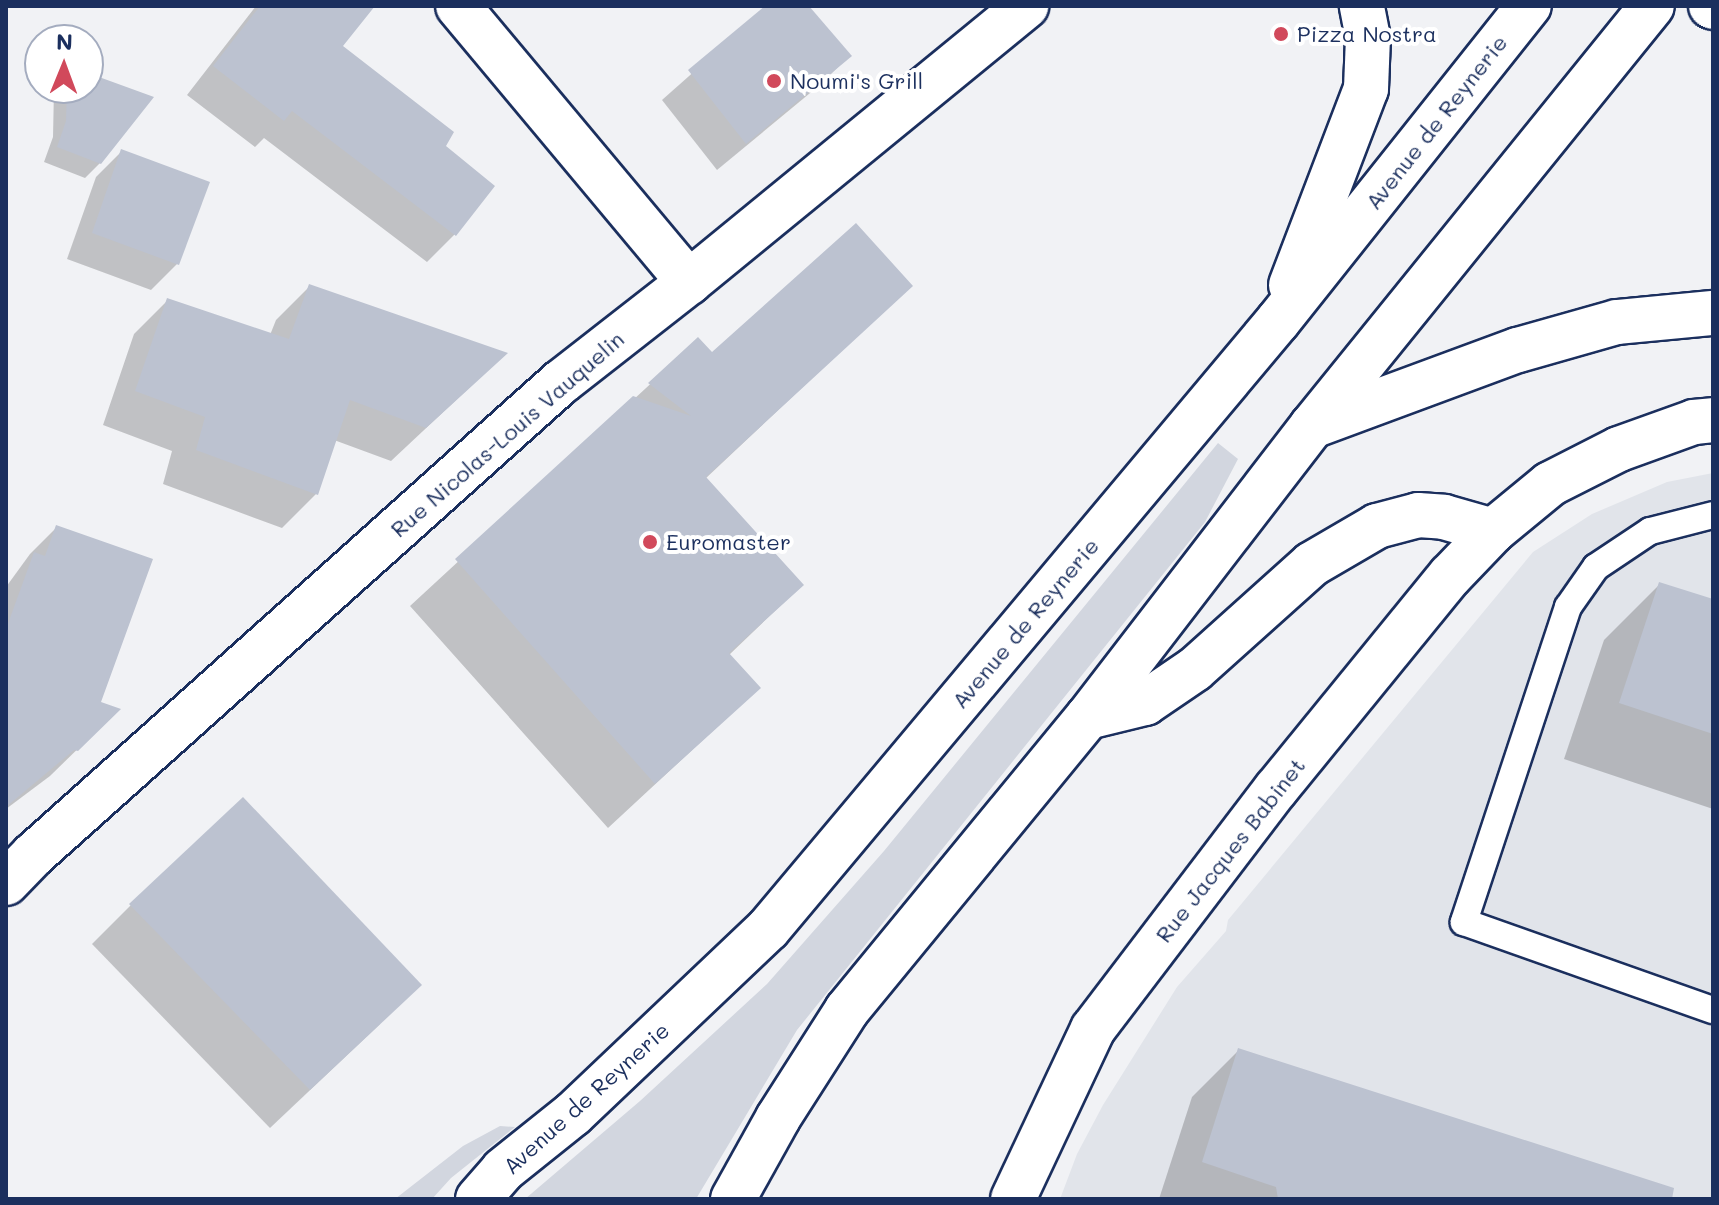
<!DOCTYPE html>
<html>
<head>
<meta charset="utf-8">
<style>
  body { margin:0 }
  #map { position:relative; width:1719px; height:1205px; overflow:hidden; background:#f1f2f5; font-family:Mali,sans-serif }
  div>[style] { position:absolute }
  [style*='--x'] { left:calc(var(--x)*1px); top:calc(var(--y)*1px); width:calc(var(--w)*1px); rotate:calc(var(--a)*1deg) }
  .built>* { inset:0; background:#e1e4ea }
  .green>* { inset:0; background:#d2d6df }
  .shadow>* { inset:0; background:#0003 }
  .building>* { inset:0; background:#bcc2d0 }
  .roads { filter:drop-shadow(2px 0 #1b2f5e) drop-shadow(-2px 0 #1b2f5e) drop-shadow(0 2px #1b2f5e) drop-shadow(0 -2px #1b2f5e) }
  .lane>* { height:26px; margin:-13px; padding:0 13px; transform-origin:13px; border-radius:13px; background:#fff }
  .street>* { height:44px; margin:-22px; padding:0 22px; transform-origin:22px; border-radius:22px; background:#fff }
  .secondary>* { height:44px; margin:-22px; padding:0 22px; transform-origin:22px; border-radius:22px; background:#fff }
  .highway>* { height:44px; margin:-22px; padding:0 22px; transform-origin:22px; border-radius:22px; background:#fff }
  .dots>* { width:22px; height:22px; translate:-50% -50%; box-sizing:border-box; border:4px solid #fff; border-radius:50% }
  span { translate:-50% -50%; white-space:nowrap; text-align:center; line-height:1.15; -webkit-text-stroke:8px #fff; paint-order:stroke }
  .poi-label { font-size:22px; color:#1b2f5e }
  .left { translate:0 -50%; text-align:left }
  .street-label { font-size:22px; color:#1b2f5e }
  .frame { position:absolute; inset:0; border:8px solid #1b2f5e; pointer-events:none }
  .north { position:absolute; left:24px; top:24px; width:80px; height:80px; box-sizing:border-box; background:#fff; border:2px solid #a4acbf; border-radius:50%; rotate:1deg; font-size:22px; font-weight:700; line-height:32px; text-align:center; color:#1b2f5e }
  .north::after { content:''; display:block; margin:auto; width:28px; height:36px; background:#d1495b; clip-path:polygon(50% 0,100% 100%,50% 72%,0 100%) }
</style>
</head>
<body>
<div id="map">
  <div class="built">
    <i style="clip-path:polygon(1713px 473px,1713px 1199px,1060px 1199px,1077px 1154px,1103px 1105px,1177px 987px,1226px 931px,1228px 920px,1533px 552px,1592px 514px,1667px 482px)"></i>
  </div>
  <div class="green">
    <i style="clip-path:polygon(1218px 443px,1238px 459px,1205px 522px,797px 1030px,696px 1199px,525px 1199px,640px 1101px,767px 984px,884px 851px)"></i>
    <i style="clip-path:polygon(500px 1126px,515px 1127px,451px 1178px,432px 1199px,395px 1199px,463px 1146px)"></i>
  </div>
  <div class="shadow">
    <i style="clip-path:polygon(256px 6px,339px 6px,340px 46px,443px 146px,492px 186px,454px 235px,427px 262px,264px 138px,255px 147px,187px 95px)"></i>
    <i style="clip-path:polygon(768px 6px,806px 6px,849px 56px,821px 84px,717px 170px,662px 100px)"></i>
    <i style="clip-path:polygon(88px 75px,100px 163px,85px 178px,44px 162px,53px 137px,54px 88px,88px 88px)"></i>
    <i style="clip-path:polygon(122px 151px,177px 264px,151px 290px,67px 259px,96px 177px)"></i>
    <i style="clip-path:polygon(310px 286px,471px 386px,391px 461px,334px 440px,316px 494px,282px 528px,163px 484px,172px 451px,103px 425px,134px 334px,168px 300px,270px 335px,276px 320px)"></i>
    <i style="clip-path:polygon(910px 286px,705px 479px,802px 585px,729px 655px,759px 688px,608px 828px,410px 606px,698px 340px,711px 355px)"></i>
    <i style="clip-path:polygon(56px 528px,99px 703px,92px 735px,50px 776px,6px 809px,6px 587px,30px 554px)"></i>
    <i style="clip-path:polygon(1660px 584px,1713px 602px,1713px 809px,1564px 759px,1604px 640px)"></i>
    <i style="clip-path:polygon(131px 905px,380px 1024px,270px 1128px,92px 944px)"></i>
    <i style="clip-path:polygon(1239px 1050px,1590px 1199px,1159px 1199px,1192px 1097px)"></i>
  </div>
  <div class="building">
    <i style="clip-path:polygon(260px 6px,375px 6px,343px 46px,454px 132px,446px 146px,495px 186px,456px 236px,292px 111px,284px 121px,213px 66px)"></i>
    <i style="clip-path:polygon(765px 6px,809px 6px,852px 56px,746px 144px,688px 70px)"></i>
    <i style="clip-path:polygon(88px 73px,154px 97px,101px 164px,57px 147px,66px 121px,67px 88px,88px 88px)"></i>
    <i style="clip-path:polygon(121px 149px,210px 182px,179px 265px,92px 233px)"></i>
    <i style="clip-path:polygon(856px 223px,913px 286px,706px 477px,804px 585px,729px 653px,761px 688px,655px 784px,455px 559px,633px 396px,691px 416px,648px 383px,698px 337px,712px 352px)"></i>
    <i style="clip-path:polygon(309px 284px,508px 353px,426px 428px,350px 400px,318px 495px,196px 450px,205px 417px,135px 391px,167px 298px,289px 339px)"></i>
    <i style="clip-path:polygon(56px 525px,153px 559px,101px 702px,121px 709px,78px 751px,74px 750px,6px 807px,6px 629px,34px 552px,45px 556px)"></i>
    <i style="clip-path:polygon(1659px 582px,1713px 599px,1713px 734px,1619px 703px)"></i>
    <i style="clip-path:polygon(243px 797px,422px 985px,310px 1090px,129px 904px)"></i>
    <i style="clip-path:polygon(1238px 1048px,1674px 1188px,1672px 1199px,1278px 1199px,1276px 1187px,1202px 1162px)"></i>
  </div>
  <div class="roads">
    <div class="lane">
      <i style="--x:1713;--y:515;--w:65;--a:165.7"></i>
      <i style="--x:1650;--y:531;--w:65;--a:146.3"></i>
      <i style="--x:1596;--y:567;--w:49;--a:125"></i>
      <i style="--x:1568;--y:607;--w:332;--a:108.3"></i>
      <i style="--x:1464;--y:922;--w:264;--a:19.5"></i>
    </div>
    <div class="street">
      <i style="--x:458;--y:6;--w:360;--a:50.1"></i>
      <i style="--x:1088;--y:717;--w:59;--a:-13.8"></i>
      <i style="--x:1145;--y:703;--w:60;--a:-34.2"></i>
      <i style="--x:1195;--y:669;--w:157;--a:-41.9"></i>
      <i style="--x:1312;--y:564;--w:75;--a:-30.3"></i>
      <i style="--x:1377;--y:526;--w:42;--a:-15"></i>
      <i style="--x:1418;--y:515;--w:26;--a:4"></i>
      <i style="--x:1444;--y:517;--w:51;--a:15.9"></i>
      <i style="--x:6;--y:883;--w:39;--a:-46"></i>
      <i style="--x:33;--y:855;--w:709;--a:-41.86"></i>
      <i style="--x:561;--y:382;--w:162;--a:-38"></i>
      <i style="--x:689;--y:282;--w:436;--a:-39.3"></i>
      <i style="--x:1013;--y:1199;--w:188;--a:-64.8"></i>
      <i style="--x:1093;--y:1029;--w:302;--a:-52.7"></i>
      <i style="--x:1276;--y:789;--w:275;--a:-50.8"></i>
      <i style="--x:1450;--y:576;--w:62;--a:-46.3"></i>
      <i style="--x:1493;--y:531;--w:74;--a:-39.5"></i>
      <i style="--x:1550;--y:484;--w:77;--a:-26.9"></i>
      <i style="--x:1619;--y:449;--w:80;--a:-19.8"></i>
      <i style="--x:1694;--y:422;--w:19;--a:-6"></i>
    </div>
    <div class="secondary">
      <i style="--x:1291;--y:285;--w:210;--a:-69.1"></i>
      <i style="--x:1366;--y:89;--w:51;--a:-87.8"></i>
      <i style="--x:1368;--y:38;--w:33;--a:-101"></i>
      <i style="--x:478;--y:1199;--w:38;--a:-49"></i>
      <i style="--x:503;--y:1170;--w:90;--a:-38.7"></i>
      <i style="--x:573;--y:1114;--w:269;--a:-43.5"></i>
      <i style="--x:768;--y:929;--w:794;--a:-50.01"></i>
      <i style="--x:1278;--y:321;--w:403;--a:-51.5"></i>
      <i style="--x:733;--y:1199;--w:93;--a:-60.9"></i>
      <i style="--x:778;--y:1118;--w:128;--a:-57.4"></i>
      <i style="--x:847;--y:1010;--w:379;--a:-50.6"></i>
      <i style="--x:1088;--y:717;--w:367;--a:-52.4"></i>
      <i style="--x:1312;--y:426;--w:540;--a:-51.01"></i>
    </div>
    <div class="highway">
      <i style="--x:1711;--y:6;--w:2;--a:27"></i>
      <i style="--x:1312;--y:426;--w:220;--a:-20.3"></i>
      <i style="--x:1518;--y:350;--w:103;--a:-15.8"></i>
      <i style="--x:1617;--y:322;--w:96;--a:-5.4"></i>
    </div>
  </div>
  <div class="dots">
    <i style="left:1281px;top:34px;background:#d1495b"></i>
    <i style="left:774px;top:81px;background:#d1495b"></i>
    <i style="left:650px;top:542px;background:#d1495b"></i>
  </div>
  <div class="poi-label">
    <span class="left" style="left:1297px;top:34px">Pizza Nostra</span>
    <span class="left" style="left:790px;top:81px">Noumi's Grill</span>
    <span class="left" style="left:666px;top:542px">Euromaster</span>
  </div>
  <div class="street-label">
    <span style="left:1436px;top:122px;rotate:-52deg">Avenue de Reynerie</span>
    <span style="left:507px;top:434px;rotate:-41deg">Rue Nicolas-Louis Vauquelin</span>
    <span style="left:1025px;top:623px;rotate:-50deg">Avenue de Reynerie</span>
    <span style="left:1230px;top:850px;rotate:-52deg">Rue Jacques Babinet</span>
    <span style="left:586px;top:1098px;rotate:-42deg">Avenue de Reynerie</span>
  </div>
  <div class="frame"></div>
  <div class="north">N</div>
</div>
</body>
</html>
